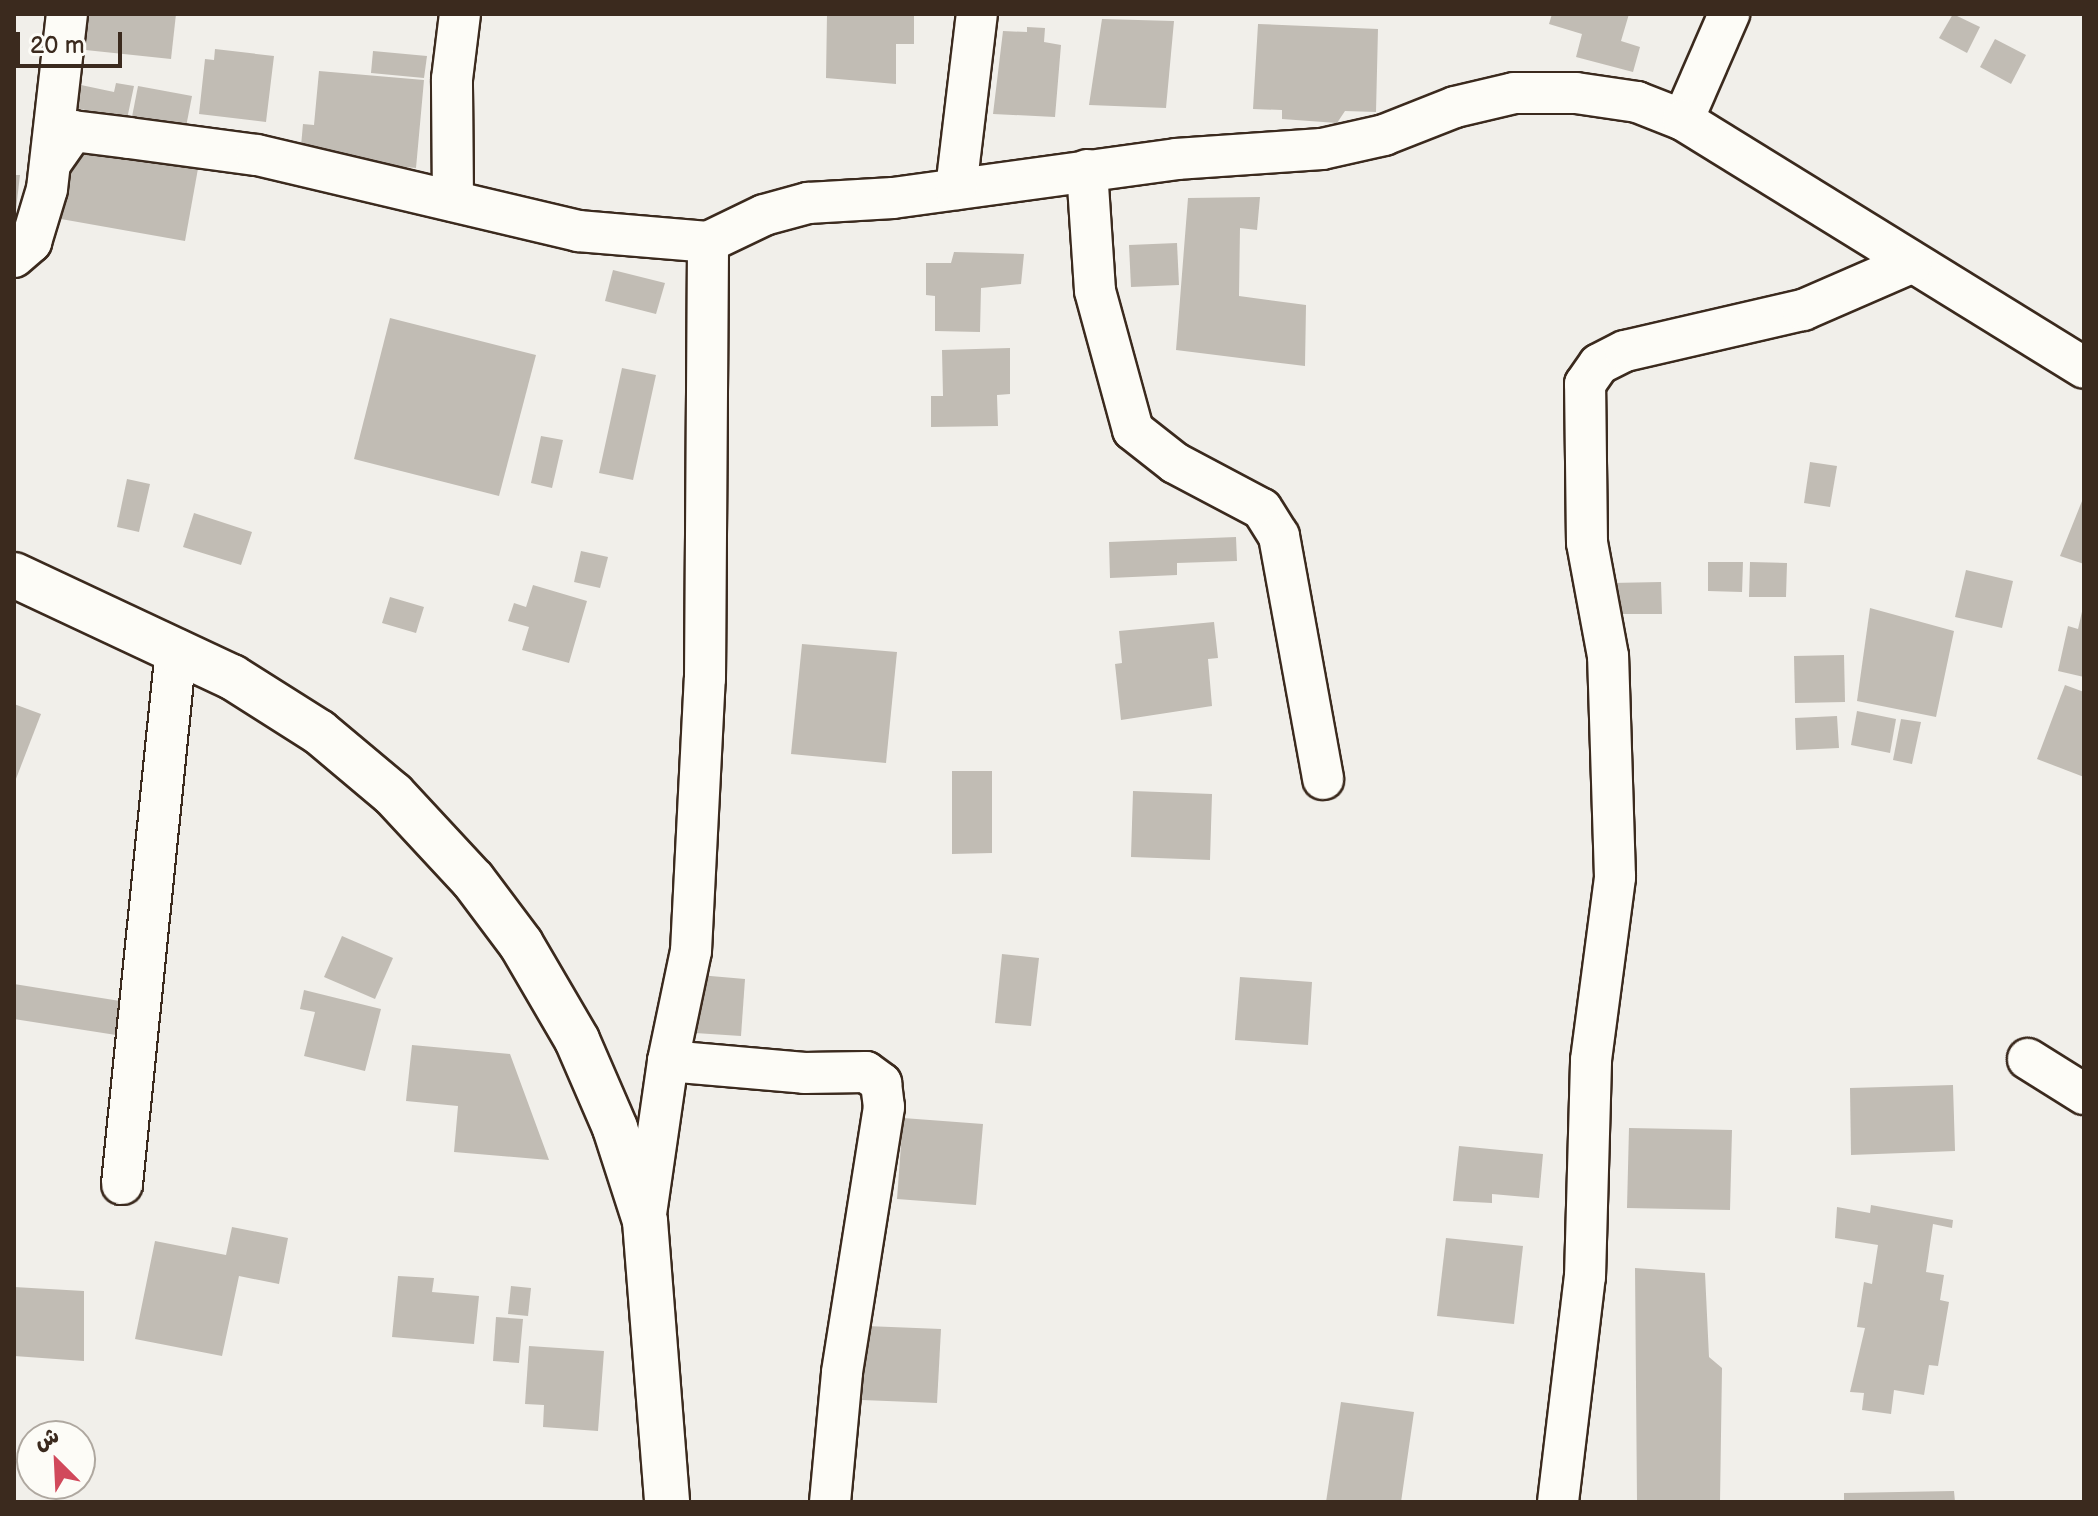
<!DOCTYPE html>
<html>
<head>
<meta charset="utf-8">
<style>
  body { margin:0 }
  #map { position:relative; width:2098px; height:1516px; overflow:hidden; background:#f1efea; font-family:"Balsamiq Sans","Playpen Sans Arabic",sans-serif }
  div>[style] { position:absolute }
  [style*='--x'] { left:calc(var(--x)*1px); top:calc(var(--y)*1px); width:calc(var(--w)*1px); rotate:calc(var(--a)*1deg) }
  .building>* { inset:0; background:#c1bcb4 }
  .roads { filter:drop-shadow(2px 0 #3b2a1e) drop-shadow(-2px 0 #3b2a1e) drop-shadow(0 2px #3b2a1e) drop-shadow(0 -2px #3b2a1e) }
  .street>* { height:40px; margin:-20px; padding:0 20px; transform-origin:20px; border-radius:20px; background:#fdfcf7 }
  .secondary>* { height:44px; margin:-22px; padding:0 22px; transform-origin:22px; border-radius:22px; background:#fdfcf7 }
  span { translate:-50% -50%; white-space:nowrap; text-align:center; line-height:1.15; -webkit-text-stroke:6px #fdfcf7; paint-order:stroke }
  .frame { position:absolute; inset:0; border:16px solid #3b2a1e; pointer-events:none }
  .north { position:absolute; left:16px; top:1420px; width:80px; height:80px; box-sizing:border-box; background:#fdfcf7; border:2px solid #afa8a0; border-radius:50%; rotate:336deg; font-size:22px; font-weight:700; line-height:32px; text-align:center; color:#3b2a1e }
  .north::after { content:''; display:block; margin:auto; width:28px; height:36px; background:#d1495b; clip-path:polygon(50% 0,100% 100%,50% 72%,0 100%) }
  .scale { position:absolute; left:16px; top:32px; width:106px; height:36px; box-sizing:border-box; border:4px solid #3b2a1e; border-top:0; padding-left:10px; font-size:24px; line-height:28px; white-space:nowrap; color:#3b2a1e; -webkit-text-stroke:6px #fdfcf7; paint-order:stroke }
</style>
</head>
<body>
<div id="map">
  <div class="building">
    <i style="clip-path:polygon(80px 14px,176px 14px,171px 59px,76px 49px)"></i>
    <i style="clip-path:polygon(827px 14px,914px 14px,914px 44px,896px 44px,896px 84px,826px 78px)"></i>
    <i style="clip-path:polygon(1552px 14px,1629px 14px,1621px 41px,1640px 47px,1633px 72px,1576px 57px,1582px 34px,1549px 24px)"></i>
    <i style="clip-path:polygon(1953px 14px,1980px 27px,1967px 53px,1939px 38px)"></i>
    <i style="clip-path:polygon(1102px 19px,1174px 21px,1166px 108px,1089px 105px)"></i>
    <i style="clip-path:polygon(1258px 24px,1378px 29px,1376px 112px,1345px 111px,1337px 123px,1282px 119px,1282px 110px,1253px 109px)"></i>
    <i style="clip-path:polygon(1027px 27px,1045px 28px,1044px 42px,1061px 45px,1055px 117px,993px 114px,1003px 31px,1027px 32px)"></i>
    <i style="clip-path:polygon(1995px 39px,2026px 55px,2011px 84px,1980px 67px)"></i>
    <i style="clip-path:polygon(215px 49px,274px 56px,266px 122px,199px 114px,205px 59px,214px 60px)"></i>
    <i style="clip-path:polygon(373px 51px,427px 56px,424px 78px,371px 73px)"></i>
    <i style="clip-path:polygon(319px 71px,424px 80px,416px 168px,300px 157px,303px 124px,314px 125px)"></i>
    <i style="clip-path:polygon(116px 83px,134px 86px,127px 119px,76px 108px,81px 85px,114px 92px)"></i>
    <i style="clip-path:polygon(138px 86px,192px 96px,185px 132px,131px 122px)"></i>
    <i style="clip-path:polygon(75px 142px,199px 163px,185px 241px,61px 219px)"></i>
    <i style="clip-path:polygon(14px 175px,20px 175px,16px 209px,14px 209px)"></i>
    <i style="clip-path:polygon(1260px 197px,1257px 230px,1240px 228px,1239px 296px,1306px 305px,1305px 366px,1176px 350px,1188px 198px)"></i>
    <i style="clip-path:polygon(1177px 243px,1179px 285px,1131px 287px,1129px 245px)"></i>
    <i style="clip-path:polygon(954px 252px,1024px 254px,1021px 284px,981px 288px,980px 332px,935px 331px,935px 296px,926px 295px,926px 263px,951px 263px)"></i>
    <i style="clip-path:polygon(613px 270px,665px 283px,656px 314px,605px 301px)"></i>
    <i style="clip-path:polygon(390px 318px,536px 355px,499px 496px,354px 459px)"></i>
    <i style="clip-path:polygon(1010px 348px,1010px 394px,997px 395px,998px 426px,931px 427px,931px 396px,943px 396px,942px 350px)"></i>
    <i style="clip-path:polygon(622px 368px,656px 375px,633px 480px,599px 473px)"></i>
    <i style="clip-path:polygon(541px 436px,563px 440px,552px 488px,531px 483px)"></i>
    <i style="clip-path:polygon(1810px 462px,1837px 466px,1830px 507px,1804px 503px)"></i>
    <i style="clip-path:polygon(127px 479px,150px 484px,139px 532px,117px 527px)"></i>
    <i style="clip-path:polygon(2084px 496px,2084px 564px,2060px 556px)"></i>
    <i style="clip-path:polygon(194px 513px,252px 532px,241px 565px,183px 547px)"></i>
    <i style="clip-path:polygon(1236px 537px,1237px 561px,1177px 563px,1177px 575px,1110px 578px,1109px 542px)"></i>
    <i style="clip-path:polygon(581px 551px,608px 557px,600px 588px,574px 582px)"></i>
    <i style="clip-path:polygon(1708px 562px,1743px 562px,1742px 592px,1708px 591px)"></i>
    <i style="clip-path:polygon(1750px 562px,1787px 563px,1786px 597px,1749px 597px)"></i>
    <i style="clip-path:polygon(1966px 570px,2013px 581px,2002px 628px,1955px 617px)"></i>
    <i style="clip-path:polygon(1661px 582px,1662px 614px,1611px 614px,1611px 583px)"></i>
    <i style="clip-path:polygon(533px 585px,587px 601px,569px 663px,522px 650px,529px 627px,508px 621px,514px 603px,526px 607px)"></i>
    <i style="clip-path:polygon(390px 597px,424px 607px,416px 633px,382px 623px)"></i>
    <i style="clip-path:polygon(2083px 607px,2084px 608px,2084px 677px,2058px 671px,2068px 626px,2078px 629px)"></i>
    <i style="clip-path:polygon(1870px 608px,1954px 631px,1936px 717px,1857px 701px)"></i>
    <i style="clip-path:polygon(1214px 622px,1218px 658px,1208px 659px,1212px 706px,1121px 720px,1115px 664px,1122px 663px,1119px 631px)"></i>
    <i style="clip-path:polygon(802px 644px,897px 652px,886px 763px,791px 754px)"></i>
    <i style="clip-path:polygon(1844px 655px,1845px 702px,1795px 703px,1794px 656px)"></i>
    <i style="clip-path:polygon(2065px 685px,2084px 692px,2084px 777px,2037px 759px)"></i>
    <i style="clip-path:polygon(14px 704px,41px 714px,14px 784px)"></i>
    <i style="clip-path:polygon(1857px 711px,1896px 719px,1890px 753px,1851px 745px)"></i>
    <i style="clip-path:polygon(1837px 716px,1839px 748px,1796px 750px,1795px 718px)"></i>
    <i style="clip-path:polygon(1901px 719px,1921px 722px,1912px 764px,1893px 760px)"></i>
    <i style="clip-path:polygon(952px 771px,992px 771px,992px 853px,952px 854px)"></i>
    <i style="clip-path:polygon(1133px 791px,1212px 794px,1210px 860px,1131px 857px)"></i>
    <i style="clip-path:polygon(342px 936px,393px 958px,375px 999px,324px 977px)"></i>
    <i style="clip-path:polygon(1002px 954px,1039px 958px,1031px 1026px,995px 1023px)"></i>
    <i style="clip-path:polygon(699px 975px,745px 979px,741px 1036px,695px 1033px)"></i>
    <i style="clip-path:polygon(1240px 977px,1312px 982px,1308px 1045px,1235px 1040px)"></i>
    <i style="clip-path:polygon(14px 984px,120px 1001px,116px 1035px,14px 1019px)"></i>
    <i style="clip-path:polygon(304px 990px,381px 1009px,365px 1071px,304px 1056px,315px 1012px,300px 1009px)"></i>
    <i style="clip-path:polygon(412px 1045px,510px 1054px,549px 1160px,454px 1152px,458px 1106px,406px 1101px)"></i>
    <i style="clip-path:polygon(1953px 1085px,1955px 1151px,1851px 1155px,1850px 1088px)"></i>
    <i style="clip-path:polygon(903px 1118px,983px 1124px,976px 1205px,897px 1199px)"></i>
    <i style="clip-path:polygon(1629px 1128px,1732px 1130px,1730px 1210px,1627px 1208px)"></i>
    <i style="clip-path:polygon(1459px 1146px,1543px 1154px,1539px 1198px,1492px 1194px,1492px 1203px,1453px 1201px)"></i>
    <i style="clip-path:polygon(1871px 1205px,1953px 1220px,1952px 1228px,1933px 1224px,1926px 1272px,1944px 1275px,1940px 1300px,1949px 1302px,1938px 1366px,1929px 1365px,1924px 1395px,1894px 1390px,1891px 1414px,1862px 1410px,1864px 1393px,1850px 1392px,1865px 1328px,1857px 1327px,1864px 1282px,1872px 1284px,1878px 1245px,1835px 1238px,1837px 1207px,1870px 1213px)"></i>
    <i style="clip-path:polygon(232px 1227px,288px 1238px,279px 1284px,239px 1276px,222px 1356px,135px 1339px,155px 1241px,226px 1255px)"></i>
    <i style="clip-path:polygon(1446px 1238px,1523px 1246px,1514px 1324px,1437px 1316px)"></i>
    <i style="clip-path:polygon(1635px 1268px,1705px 1273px,1709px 1357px,1722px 1368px,1720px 1502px,1637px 1502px)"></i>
    <i style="clip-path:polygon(398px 1276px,434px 1278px,432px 1292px,479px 1296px,474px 1344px,392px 1337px)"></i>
    <i style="clip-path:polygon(511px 1286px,531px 1288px,528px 1316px,508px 1314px)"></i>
    <i style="clip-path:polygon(14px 1287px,84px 1291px,84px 1361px,14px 1356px)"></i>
    <i style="clip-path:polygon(496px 1317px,523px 1319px,519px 1363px,493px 1361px)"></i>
    <i style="clip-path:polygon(866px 1326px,941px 1329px,937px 1403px,862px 1400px)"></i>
    <i style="clip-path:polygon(529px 1346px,604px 1351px,598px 1431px,543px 1427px,544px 1405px,525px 1404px)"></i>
    <i style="clip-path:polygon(1341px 1402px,1414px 1412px,1401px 1502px,1326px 1502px)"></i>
    <i style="clip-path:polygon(1954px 1491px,1955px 1502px,1844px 1502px,1844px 1493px)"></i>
  </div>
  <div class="roads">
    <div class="street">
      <i style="--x:1683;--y:120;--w:116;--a:-66.5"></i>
      <i style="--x:52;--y:161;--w:37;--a:-55"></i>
      <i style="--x:73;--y:131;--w:56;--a:7.1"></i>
      <i style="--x:129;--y:138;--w:129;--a:7.6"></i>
      <i style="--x:257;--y:155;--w:330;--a:13.3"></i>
      <i style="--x:578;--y:231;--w:130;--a:4.8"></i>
      <i style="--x:708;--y:242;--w:62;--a:-25.7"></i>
      <i style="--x:764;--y:215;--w:46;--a:-15.3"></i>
      <i style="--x:808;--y:203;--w:85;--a:-3.4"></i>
      <i style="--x:893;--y:198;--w:286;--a:-7.8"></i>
      <i style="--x:1176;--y:159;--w:146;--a:-3.9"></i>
      <i style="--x:1322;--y:149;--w:64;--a:-12.7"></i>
      <i style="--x:1384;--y:135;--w:76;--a:-21.5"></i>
      <i style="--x:1455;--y:107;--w:61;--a:-13.3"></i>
      <i style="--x:1514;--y:93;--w:62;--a:0"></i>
      <i style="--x:1576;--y:93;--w:62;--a:8.4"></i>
      <i style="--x:1637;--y:102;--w:49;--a:21.4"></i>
      <i style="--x:1683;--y:120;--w:471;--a:31.7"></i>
      <i style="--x:1087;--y:170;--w:121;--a:86.2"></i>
      <i style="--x:1095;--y:291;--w:144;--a:74.7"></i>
      <i style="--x:1133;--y:430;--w:53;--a:38.2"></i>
      <i style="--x:1175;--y:463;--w:98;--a:27.9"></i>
      <i style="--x:1262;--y:509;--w:32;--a:58"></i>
      <i style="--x:1279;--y:536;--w:247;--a:79.7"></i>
      <i style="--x:956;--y:189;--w:176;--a:-83.2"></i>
      <i style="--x:453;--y:201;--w:122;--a:-90.5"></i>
      <i style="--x:452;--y:79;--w:65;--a:-83"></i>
      <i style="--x:14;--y:257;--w:23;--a:-41"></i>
      <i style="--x:31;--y:242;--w:55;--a:-73.2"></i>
      <i style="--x:47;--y:189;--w:176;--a:-83.5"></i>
      <i style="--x:2028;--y:1059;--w:66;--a:32"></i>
      <i style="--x:668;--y:1061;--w:137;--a:5"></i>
      <i style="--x:804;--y:1073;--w:62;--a:-0.9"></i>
      <i style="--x:866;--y:1072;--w:19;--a:36"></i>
      <i style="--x:881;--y:1083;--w:24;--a:83"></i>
      <i style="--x:884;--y:1107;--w:269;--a:99"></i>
      <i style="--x:842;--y:1373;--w:130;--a:95.3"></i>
      <i style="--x:122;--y:1184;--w:537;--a:-84.23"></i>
      <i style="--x:645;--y:1221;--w:162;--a:-81.8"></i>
      <i style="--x:668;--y:1061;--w:112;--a:-78.2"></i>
      <i style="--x:691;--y:951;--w:272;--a:-87.1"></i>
      <i style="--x:705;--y:679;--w:437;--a:-89.6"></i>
      <i style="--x:1558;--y:1502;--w:227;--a:-83.2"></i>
      <i style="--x:1585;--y:1277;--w:217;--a:-88.4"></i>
      <i style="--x:1591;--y:1060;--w:185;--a:-82.5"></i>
      <i style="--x:1615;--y:877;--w:221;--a:-91.8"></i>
      <i style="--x:1608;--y:656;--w:115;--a:-100.5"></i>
      <i style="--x:1587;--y:543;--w:159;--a:-90.7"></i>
      <i style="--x:1585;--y:384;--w:24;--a:-55"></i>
      <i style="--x:1599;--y:364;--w:29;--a:-27"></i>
      <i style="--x:1625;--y:351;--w:183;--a:-13"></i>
      <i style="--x:1803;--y:310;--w:118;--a:-23.5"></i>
    </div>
    <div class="secondary">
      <i style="--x:14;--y:575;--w:241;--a:25.1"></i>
      <i style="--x:232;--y:677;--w:103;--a:32.3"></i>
      <i style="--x:319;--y:732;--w:97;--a:40"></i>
      <i style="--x:393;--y:794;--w:117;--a:47.1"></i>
      <i style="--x:473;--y:880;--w:80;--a:53.1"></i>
      <i style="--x:521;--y:944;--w:111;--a:59.7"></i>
      <i style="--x:577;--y:1040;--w:96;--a:66.6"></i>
      <i style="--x:615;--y:1128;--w:98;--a:72.1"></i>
      <i style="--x:645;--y:1221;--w:282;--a:85.5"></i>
    </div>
  </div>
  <div class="frame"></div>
  <div class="north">ش</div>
  <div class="scale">20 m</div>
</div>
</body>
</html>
